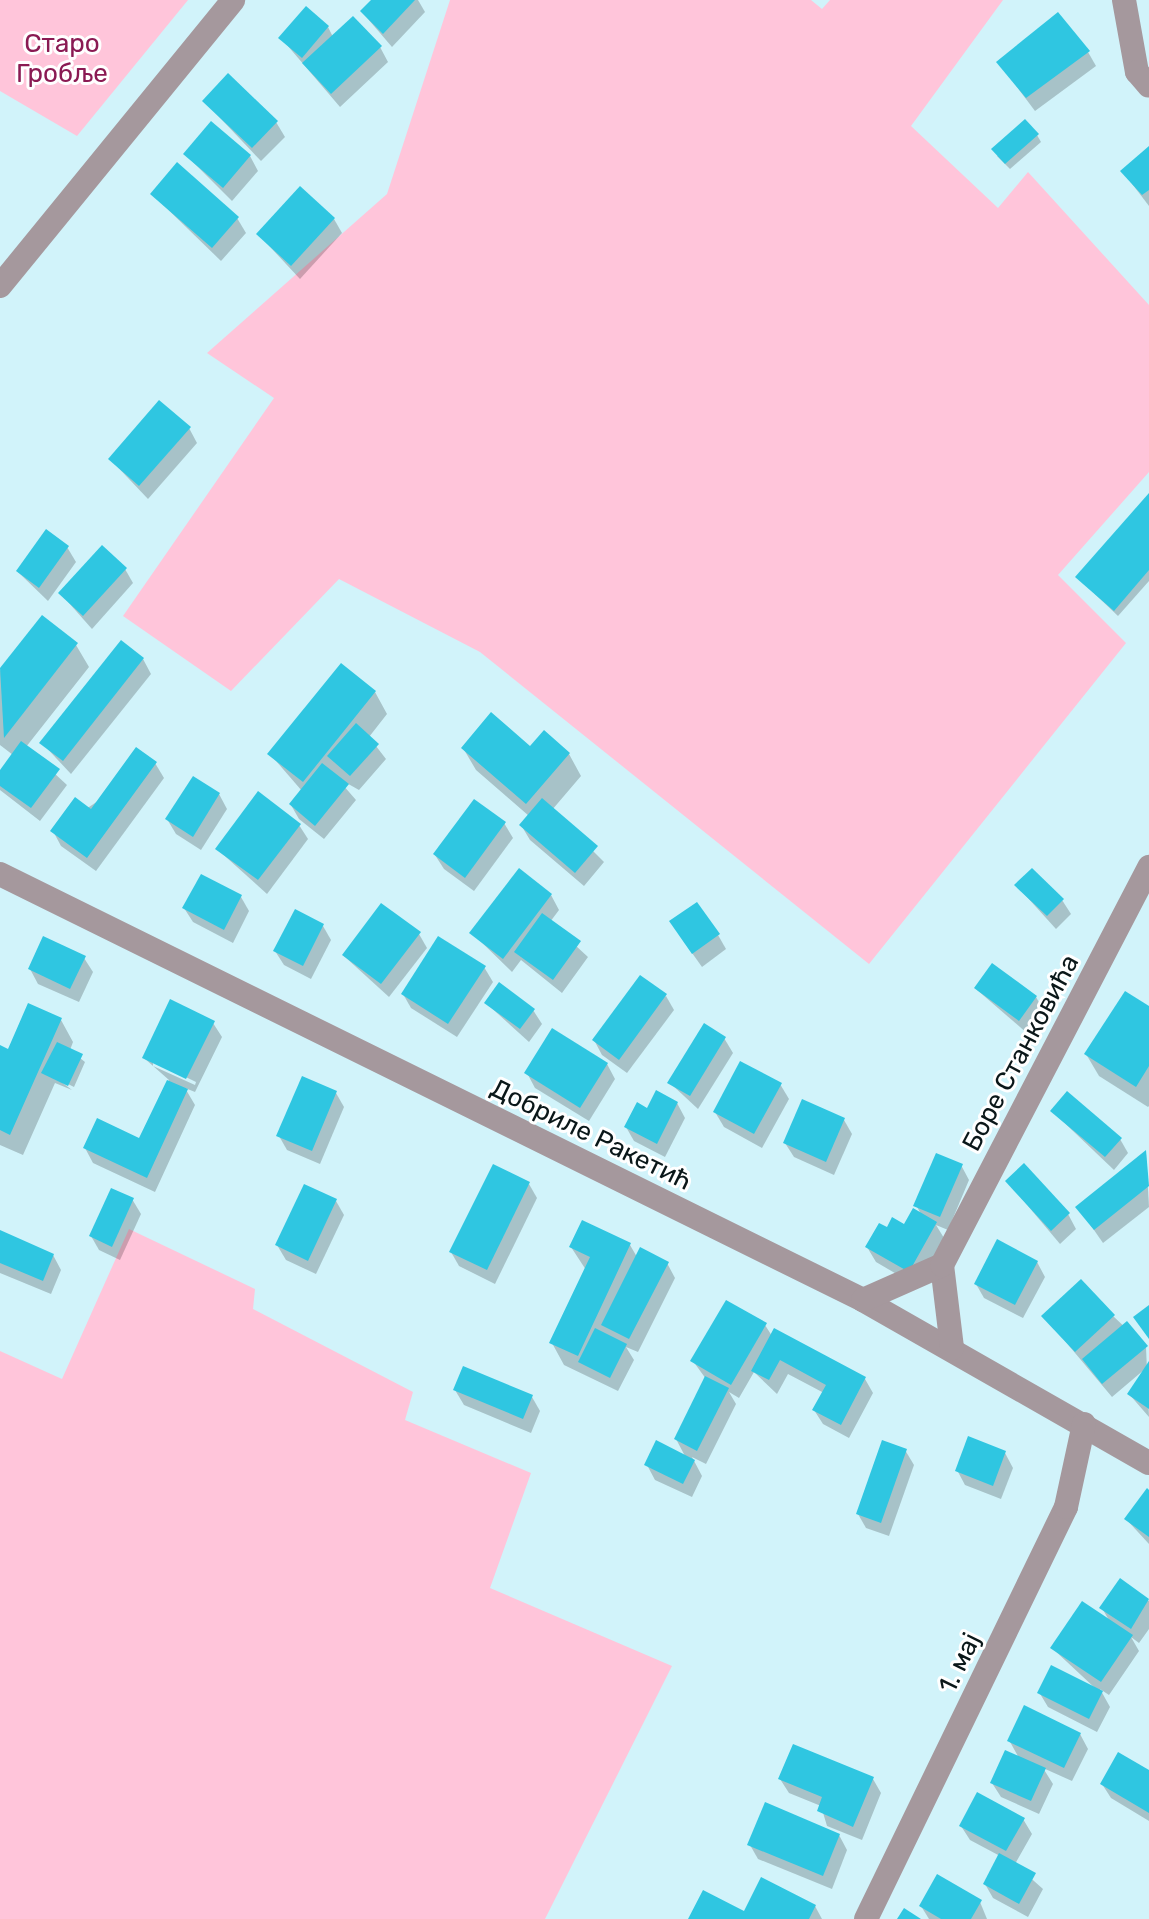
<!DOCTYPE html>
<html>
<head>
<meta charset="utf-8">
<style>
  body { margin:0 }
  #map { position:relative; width:1149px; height:1919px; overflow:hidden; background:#d1f3fa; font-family:Rubik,sans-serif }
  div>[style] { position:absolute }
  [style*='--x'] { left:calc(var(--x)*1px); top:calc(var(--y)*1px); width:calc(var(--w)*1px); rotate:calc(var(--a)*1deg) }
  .green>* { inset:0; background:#ffc5da }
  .shadow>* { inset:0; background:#0003 }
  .building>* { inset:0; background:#2fc6e1 }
  .minor>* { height:24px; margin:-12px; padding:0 12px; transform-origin:12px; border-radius:12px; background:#a5989d }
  span { translate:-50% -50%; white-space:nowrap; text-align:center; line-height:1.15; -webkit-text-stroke:6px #fff; paint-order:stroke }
  .park-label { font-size:26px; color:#8a1a53 }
  .street-label { font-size:26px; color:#0a1719 }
</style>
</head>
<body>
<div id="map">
  <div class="green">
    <i style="clip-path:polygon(0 0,188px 0,77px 136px,0 91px)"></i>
    <i style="clip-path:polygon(450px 0,811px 0,822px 9px,830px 0,1003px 0,911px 126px,998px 208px,1028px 172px,1149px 305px,1149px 472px,1058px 575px,1126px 643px,869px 964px,480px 652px,339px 579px,231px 691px,123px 616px,274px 398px,207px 353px,387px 194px)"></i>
    <i style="clip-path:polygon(129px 1229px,255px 1289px,253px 1309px,413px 1392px,405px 1420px,531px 1473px,490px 1588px,672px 1666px,545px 1919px,0 1919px,0 1351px,62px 1379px)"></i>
  </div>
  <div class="shadow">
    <i style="clip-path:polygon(373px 0,418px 0,425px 12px,392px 47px,362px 12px)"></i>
    <i style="clip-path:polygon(328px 27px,333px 37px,380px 47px,388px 62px,340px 107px,281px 38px)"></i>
    <i style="clip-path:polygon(1088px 52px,1096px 66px,1035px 111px,999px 63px)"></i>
    <i style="clip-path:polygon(204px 101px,276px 122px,285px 137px,261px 161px)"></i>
    <i style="clip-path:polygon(1037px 135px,1041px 142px,1010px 169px,997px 156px)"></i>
    <i style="clip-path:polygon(1149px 149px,1149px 206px,1123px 172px)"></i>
    <i style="clip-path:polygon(185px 154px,250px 156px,258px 171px,232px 201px)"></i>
    <i style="clip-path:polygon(152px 194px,237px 218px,246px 233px,221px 261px)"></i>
    <i style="clip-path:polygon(334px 219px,342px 233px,300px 279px,259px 235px)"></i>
    <i style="clip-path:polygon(189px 428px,197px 443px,148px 499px,110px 459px)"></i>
    <i style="clip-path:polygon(1149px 496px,1149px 581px,1118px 616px,1077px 577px)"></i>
    <i style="clip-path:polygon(67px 547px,76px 562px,48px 601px,18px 572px)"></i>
    <i style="clip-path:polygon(125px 569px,133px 583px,92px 629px,61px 594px)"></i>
    <i style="clip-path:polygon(42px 618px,76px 645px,89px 667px,26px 747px,67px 785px,40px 821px,0 790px,0 773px,13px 755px,0 745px,0 671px)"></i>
    <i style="clip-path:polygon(143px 659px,151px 674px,71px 774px,42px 743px)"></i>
    <i style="clip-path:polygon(375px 692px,387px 714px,369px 737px,386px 759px,359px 790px,336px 777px,356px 800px,324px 839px,299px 819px,291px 805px,302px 791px,270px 754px)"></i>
    <i style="clip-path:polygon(463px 748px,569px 754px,581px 776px,552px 810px,604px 862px,584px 886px,530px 840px,521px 825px,529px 816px,476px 770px)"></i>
    <i style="clip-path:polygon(155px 763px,164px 778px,96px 871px,61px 846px,53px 831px)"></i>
    <i style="clip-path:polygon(219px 794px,227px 809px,201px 850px,176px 834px,167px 819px)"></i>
    <i style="clip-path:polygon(504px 823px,513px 838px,474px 891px,444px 869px,435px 855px)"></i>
    <i style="clip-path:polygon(299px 825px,308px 839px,267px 894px,217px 849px)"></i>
    <i style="clip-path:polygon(1017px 886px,1062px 900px,1071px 914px,1056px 929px)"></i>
    <i style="clip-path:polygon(551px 895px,559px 910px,550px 922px,588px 957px,562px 993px,521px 960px,512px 972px,472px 933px)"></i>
    <i style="clip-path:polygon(241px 897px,249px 911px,233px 943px,193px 922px,184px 908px)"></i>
    <i style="clip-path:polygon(323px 926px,331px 940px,311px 979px,284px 965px,275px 951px)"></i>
    <i style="clip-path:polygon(419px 934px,427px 948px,389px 997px,344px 956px)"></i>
    <i style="clip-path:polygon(718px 935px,726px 949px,702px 967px,680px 936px)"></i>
    <i style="clip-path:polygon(84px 958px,93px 972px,79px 1002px,38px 984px,30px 969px)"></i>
    <i style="clip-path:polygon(484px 967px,493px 982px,457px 1037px,411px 1008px,403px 994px)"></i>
    <i style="clip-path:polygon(976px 989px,1036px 997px,1044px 1011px,1028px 1034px)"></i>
    <i style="clip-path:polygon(666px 996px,674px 1010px,627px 1073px,602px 1055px,594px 1040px)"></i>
    <i style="clip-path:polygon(486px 1003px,533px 1010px,542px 1024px,529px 1042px)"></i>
    <i style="clip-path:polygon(1149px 1008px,1149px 1106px,1148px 1107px,1099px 1076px,1086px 1054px)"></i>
    <i style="clip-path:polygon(61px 1020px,73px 1042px,70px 1050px,85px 1062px,74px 1087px,56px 1078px,72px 1090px,55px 1083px,23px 1155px,0 1145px,0 1047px,9px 1051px)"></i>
    <i style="clip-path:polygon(evenodd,213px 1023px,222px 1037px,195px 1092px,185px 1088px,195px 1105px,155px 1192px,93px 1163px,85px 1148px,140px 1141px,169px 1080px,144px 1058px,213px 1023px,153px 1061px,196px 1082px,195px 1085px,153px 1066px,153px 1061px)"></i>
    <i style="clip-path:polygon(724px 1038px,733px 1053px,698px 1109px,670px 1083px)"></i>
    <i style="clip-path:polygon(607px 1064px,615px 1079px,589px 1121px,535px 1088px,527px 1073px)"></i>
    <i style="clip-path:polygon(780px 1084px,789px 1099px,762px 1148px,724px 1127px,715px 1112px)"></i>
    <i style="clip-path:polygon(336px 1093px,344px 1107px,320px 1164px,287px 1150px,279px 1136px)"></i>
    <i style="clip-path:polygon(677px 1103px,685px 1118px,665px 1157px,634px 1141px,626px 1127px,648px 1110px)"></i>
    <i style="clip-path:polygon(1052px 1111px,1120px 1139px,1128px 1153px,1114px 1170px)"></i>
    <i style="clip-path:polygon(844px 1120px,852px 1134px,834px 1175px,794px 1157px,785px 1143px)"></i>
    <i style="clip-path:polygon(1146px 1153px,1149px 1207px,1103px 1243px,1078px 1207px)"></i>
    <i style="clip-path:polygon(961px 1165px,969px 1180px,948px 1230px,936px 1225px,944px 1238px,917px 1286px,876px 1262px,867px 1247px,922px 1216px,916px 1205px)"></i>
    <i style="clip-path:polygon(1007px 1181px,1068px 1214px,1076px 1229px,1060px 1244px)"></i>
    <i style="clip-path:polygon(529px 1184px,537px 1198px,495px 1284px,459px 1266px,451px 1252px)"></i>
    <i style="clip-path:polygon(132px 1199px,141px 1214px,120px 1260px,99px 1250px,91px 1236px)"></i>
    <i style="clip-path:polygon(336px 1201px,344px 1215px,316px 1274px,286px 1260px,277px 1245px)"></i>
    <i style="clip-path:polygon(0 1232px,53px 1255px,61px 1270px,51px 1294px,0 1273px)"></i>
    <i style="clip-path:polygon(630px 1245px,637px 1257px,667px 1263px,675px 1278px,638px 1352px,626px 1347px,634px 1360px,618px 1391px,564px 1365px,552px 1343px,586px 1270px,571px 1247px)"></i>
    <i style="clip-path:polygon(1037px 1262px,1045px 1277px,1023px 1318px,984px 1298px,976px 1284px)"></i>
    <i style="clip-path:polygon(1044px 1316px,1113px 1316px,1146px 1347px,1149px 1417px,1129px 1394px,1145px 1369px,1112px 1397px)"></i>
    <i style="clip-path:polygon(765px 1325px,772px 1336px,865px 1379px,873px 1393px,849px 1438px,823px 1424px,814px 1410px,824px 1393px,788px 1374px,777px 1394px,754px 1372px,739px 1398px,729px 1392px,736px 1404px,706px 1464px,692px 1457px,702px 1476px,692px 1497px,655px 1480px,647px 1465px,686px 1458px,676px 1439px,706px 1379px,693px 1361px)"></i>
    <i style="clip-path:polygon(455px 1390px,532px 1397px,540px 1411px,531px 1433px,464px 1405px)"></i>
    <i style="clip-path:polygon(905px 1450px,914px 1465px,889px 1536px,866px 1528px,858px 1514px)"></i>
    <i style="clip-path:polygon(1005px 1453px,1013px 1468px,1001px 1499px,965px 1485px,957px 1470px)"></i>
    <i style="clip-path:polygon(1149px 1493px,1149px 1544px,1126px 1519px)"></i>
    <i style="clip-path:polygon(1120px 1581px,1149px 1601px,1149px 1629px,1139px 1643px,1131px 1637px,1139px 1651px,1109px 1695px,1100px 1689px,1110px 1707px,1097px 1732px,1048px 1707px,1039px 1692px,1096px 1689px,1052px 1648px,1110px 1622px,1102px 1608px)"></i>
    <i style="clip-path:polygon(1080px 1734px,1088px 1749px,1072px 1781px,1043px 1768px,1053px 1784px,1039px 1814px,1001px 1797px,992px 1783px,1019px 1758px,1009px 1740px)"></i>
    <i style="clip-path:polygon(1149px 1772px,1149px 1821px,1111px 1798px,1102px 1784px)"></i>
    <i style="clip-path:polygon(780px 1779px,873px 1779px,881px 1793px,862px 1840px,827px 1826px,821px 1806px,789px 1793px)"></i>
    <i style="clip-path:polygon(1023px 1819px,1032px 1834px,1015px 1864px,1043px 1889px,1028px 1917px,993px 1898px,985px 1884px,1000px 1856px,970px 1840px,961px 1826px)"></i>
    <i style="clip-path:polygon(839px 1835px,847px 1850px,832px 1889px,758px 1859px,750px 1845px)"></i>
    <i style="clip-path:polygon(980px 1902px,987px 1919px,929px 1919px,921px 1906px)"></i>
    <i style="clip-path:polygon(815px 1906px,822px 1919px,690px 1919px,745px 1913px)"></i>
  </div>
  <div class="building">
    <i style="clip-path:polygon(371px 0,415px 0,383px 34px,360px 11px)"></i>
    <i style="clip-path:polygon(306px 6px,329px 26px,302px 58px,278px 38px)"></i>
    <i style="clip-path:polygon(1058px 12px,1090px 51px,1026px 98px,996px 62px)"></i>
    <i style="clip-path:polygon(353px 16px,382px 46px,331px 94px,302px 63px)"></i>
    <i style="clip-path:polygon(228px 73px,278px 121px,252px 148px,202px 101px)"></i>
    <i style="clip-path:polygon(1025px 119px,1039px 134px,1005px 164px,991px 149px)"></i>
    <i style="clip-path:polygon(211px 121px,251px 155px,223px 188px,183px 154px)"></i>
    <i style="clip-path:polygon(1149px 146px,1149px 190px,1142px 195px,1120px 171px)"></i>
    <i style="clip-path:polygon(177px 162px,239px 217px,212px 248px,150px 194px)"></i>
    <i style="clip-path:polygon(300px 186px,335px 218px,291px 266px,256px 234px)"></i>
    <i style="clip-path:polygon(159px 400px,191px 427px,139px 486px,108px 459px)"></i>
    <i style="clip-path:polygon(1149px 493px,1149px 570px,1114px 611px,1075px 577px)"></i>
    <i style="clip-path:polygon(46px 529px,69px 546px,39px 588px,16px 571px)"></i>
    <i style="clip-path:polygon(102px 545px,127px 568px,83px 616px,58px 593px)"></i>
    <i style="clip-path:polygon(42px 615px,78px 643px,4px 738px,0 668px)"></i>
    <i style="clip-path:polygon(121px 640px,144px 658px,63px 761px,39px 743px)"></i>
    <i style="clip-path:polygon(341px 663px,376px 691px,303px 782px,267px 754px)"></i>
    <i style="clip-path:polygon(491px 712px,530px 746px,544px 730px,570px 753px,526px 804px,461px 748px)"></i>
    <i style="clip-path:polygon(356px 723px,379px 744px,350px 776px,327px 756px)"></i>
    <i style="clip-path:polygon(21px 741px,60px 769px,31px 808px,0 786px,0 770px)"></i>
    <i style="clip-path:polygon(136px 747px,157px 762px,87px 858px,50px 831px,75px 797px,91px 809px)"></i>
    <i style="clip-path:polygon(322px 763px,349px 784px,315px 826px,289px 804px)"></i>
    <i style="clip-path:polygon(193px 776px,220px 793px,193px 837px,165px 819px)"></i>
    <i style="clip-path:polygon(258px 791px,301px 824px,258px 880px,215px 849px)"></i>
    <i style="clip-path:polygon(542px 798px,598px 846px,575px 873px,519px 825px)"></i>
    <i style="clip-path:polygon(474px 799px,506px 822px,465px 878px,433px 854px)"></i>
    <i style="clip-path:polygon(519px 868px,552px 894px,503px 959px,469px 933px)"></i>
    <i style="clip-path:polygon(1032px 868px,1064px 899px,1047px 916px,1014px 885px)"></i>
    <i style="clip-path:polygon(201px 874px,242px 895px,224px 930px,182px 908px)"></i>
    <i style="clip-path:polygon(697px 902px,720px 934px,692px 954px,669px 921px)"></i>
    <i style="clip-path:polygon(381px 903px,421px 932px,381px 984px,342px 955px)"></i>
    <i style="clip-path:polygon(295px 909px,324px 924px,303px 966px,273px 951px)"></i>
    <i style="clip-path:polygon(542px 913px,581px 941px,553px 980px,514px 952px)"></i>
    <i style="clip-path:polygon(43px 936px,86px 956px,70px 989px,28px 969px)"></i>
    <i style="clip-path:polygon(438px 936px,486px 966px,448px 1024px,401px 994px)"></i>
    <i style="clip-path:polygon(992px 963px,1037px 996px,1019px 1021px,974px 988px)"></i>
    <i style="clip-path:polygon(640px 975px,667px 994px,619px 1060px,592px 1040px)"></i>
    <i style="clip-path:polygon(499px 982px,535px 1009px,520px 1029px,484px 1003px)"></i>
    <i style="clip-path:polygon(1125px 991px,1149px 1006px,1149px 1066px,1136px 1087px,1084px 1054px)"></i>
    <i style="clip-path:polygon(170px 999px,215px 1021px,186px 1079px,142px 1058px)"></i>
    <i style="clip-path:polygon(28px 1003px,62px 1018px,10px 1135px,0 1130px,0 1045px,8px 1049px)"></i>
    <i style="clip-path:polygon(704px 1023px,726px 1037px,690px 1096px,667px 1083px)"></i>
    <i style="clip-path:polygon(552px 1028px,608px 1063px,580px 1108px,524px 1073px)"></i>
    <i style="clip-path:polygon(57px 1042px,83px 1054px,68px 1086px,41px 1073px)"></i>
    <i style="clip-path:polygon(740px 1061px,782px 1083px,754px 1134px,713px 1112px)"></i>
    <i style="clip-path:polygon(302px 1076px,337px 1091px,312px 1151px,276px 1136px)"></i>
    <i style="clip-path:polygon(167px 1080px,188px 1089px,147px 1178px,83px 1148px,97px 1118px,139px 1138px)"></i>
    <i style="clip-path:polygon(656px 1090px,678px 1102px,657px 1144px,624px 1127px,637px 1102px,647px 1108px)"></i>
    <i style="clip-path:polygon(1067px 1091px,1122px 1138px,1105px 1157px,1050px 1111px)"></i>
    <i style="clip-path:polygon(802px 1099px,845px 1118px,826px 1162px,783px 1143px)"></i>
    <i style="clip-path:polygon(1146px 1150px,1149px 1186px,1094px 1230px,1075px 1207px)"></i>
    <i style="clip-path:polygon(936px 1153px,963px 1164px,940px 1217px,913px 1206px)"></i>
    <i style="clip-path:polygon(1024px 1163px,1070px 1213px,1051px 1231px,1005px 1181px)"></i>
    <i style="clip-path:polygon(493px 1164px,530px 1182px,487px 1270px,449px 1252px)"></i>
    <i style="clip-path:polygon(304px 1184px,337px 1199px,308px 1261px,275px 1245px)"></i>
    <i style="clip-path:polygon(111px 1188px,134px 1198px,112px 1247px,89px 1236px)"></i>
    <i style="clip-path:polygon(913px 1208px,937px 1222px,909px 1272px,865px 1247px,879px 1223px,887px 1227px,892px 1217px,904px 1224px)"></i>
    <i style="clip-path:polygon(582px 1220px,631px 1243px,578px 1356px,549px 1343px,590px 1257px,569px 1247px)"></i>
    <i style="clip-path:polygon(0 1230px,54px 1254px,43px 1281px,0 1263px)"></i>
    <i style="clip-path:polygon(997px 1239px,1038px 1261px,1015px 1305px,974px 1284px)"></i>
    <i style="clip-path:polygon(640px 1247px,669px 1262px,629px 1339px,601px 1325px)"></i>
    <i style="clip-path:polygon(1081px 1279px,1115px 1315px,1075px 1352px,1041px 1316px)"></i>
    <i style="clip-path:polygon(726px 1300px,767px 1323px,731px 1385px,690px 1361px)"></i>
    <i style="clip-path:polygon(1149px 1305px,1149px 1339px,1133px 1317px)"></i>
    <i style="clip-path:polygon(1127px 1321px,1148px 1346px,1102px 1384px,1082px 1359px)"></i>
    <i style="clip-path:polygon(595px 1328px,627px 1344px,610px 1378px,578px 1362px)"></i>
    <i style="clip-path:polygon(774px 1328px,866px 1377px,841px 1425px,812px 1410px,826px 1385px,780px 1360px,769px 1380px,751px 1371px)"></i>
    <i style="clip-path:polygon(1149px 1361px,1149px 1409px,1127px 1394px)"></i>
    <i style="clip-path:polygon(463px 1366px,533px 1395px,523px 1419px,453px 1390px)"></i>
    <i style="clip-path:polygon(705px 1376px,729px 1388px,697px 1451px,674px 1439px)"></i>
    <i style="clip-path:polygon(968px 1436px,1006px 1451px,993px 1486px,955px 1471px)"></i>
    <i style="clip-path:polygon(656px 1440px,695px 1460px,683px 1484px,644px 1465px)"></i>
    <i style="clip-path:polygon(882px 1440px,907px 1449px,881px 1523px,856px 1514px)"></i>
    <i style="clip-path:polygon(1147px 1488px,1149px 1490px,1149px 1537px,1124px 1519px)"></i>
    <i style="clip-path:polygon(1120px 1578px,1149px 1599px,1131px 1629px,1099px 1608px)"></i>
    <i style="clip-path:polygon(1082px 1601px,1133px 1635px,1101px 1682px,1050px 1648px)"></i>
    <i style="clip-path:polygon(1051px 1665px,1103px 1691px,1089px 1719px,1037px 1693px)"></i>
    <i style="clip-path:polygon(1024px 1705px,1081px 1733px,1064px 1768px,1007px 1741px)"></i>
    <i style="clip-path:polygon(793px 1744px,874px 1777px,853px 1827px,817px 1811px,822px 1797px,778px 1779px)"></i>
    <i style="clip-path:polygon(1005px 1750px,1046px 1768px,1031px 1801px,990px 1783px)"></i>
    <i style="clip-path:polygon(1118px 1752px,1149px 1770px,1149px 1813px,1100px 1784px)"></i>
    <i style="clip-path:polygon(977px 1792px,1025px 1818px,1006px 1851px,959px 1826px)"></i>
    <i style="clip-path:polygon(765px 1802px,840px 1834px,823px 1876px,747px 1845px)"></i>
    <i style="clip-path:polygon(999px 1853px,1036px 1873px,1019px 1904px,983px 1884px)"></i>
    <i style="clip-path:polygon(937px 1874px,982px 1900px,971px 1919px,941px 1919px,919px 1906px)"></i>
    <i style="clip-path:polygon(761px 1877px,816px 1905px,809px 1919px,688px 1919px,703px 1890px,744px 1911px)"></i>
    <i style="clip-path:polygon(904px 1908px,921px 1919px,897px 1919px)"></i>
  </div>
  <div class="minor">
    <i style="--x:1124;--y:0;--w:73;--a:79.8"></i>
    <i style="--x:1137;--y:72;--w:18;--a:49"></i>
    <i style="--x:0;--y:286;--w:369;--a:-50.8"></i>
    <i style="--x:0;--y:874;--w:962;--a:26.27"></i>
    <i style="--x:863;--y:1300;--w:329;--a:29.7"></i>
    <i style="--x:942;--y:1265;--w:84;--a:83.1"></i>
    <i style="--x:863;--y:1300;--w:86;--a:-23.9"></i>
    <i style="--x:942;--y:1265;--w:449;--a:-62.5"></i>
    <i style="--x:866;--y:1919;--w:458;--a:-64.1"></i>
    <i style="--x:1066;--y:1507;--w:85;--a:-77.8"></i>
  </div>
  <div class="park-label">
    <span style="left:62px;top:59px">Старо<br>Гробље</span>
  </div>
  <div class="street-label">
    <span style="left:1021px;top:1053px;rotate:-62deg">Боре Станковића</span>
    <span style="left:591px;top:1135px;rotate:26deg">Добриле Ракетић</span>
    <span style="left:960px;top:1663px;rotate:-64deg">1. мај</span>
  </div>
</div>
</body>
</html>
